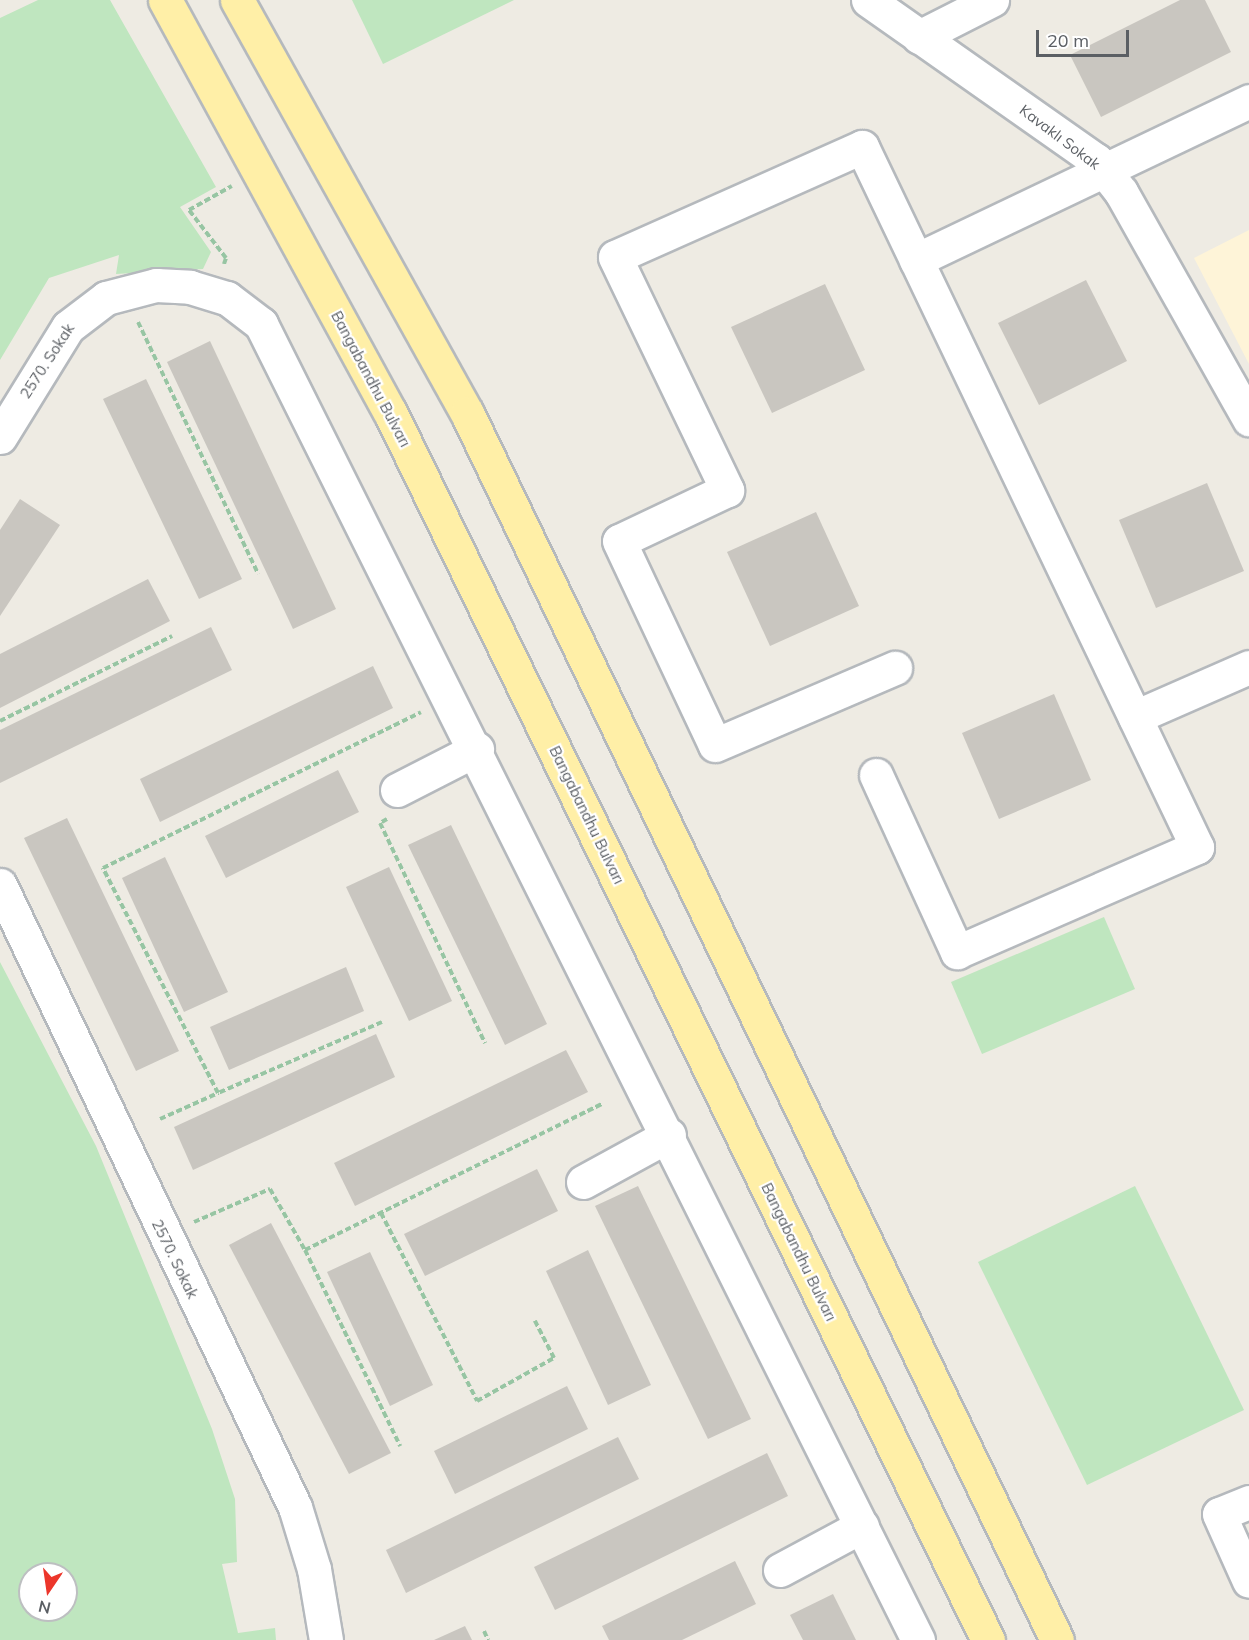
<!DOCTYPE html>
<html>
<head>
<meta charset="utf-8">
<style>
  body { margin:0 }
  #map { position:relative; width:1249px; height:1640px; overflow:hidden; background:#eeebe3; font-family:Mulish,sans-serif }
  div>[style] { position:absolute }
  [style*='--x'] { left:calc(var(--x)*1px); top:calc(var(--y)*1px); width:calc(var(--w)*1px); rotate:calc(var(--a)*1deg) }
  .commercial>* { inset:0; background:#fef4d8 }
  .green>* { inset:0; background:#bfe6bf }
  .building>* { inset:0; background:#c9c6c0 }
  .path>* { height:4px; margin-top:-2px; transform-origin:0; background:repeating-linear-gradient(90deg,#97c5a3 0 6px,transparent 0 9px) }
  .roads { filter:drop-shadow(2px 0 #b5b9bd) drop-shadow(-2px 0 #b5b9bd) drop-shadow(0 2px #b5b9bd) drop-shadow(0 -2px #b5b9bd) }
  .minor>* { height:33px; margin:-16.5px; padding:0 16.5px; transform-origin:16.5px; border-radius:16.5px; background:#fff }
  .major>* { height:33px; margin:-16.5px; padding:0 16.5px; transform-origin:16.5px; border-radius:16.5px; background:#ffefa7 }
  span { translate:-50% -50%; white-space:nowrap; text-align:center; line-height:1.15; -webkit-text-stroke:4.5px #fff; paint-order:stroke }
  .street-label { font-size:15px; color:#5b5f64 }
  .north { position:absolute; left:18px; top:1562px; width:60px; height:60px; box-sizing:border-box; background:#fff; border:2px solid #bdbfc1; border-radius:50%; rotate:193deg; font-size:16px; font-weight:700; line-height:24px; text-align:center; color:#5b5f64 }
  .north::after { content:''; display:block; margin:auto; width:21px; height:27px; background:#ec362b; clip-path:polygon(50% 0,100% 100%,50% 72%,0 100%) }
  .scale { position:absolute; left:1036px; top:30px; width:93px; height:27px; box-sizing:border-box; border:3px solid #5b5f64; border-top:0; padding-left:8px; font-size:18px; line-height:21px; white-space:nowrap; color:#5b5f64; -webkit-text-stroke:4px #fff; paint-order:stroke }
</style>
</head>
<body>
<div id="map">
  <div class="commercial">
    <i style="clip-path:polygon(1249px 230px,1249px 364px,1194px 258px)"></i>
  </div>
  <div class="green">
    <i style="clip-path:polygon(38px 0,110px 0,216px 187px,180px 207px,211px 252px,203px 269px,116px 274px,119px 255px,49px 278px,0 360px,0 18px)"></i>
    <i style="clip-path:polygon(352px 0,514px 0,383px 64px)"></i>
    <i style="clip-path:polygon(1104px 917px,1135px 989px,982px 1054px,951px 982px)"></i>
    <i style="clip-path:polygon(evenodd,0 962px,96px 1146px,212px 1429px,235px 1499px,237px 1562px,222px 1564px,238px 1633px,275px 1628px,276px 1640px,0 1640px,0 962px,30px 1574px,66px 1574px,66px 1610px,30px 1610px,30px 1574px)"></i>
    <i style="clip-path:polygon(1135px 1186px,1244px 1410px,1087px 1485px,978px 1262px)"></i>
  </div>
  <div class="building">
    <i style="clip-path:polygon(1180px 0,1205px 0,1231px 52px,1101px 117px,1070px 55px)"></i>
    <i style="clip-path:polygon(1086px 280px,1127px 361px,1039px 405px,998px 323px)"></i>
    <i style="clip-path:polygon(825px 284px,865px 370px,772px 413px,731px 327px)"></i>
    <i style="clip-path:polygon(210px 341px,336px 609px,293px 629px,167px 362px)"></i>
    <i style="clip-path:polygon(146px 379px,242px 579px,199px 599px,103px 399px)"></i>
    <i style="clip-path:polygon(1207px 483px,1244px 571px,1156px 608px,1119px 520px)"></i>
    <i style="clip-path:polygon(20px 499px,60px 525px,0 616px,0 530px)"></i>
    <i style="clip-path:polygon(816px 512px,859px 606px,770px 646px,727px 552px)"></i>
    <i style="clip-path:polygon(148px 579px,170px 621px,0 708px,0 654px)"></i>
    <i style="clip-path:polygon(211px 627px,232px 670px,0 783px,0 730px)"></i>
    <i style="clip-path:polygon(373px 666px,393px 708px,160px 822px,140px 779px)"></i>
    <i style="clip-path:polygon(1054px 694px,1091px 780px,999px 819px,962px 733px)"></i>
    <i style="clip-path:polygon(338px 770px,359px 812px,226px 878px,205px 836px)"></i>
    <i style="clip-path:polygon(67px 818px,179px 1051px,136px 1071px,24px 838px)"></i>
    <i style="clip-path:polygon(451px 825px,547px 1024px,505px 1045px,408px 845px)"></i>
    <i style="clip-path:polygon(165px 857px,228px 992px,184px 1012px,122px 878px)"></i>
    <i style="clip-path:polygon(389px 867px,452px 1001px,409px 1021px,346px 887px)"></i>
    <i style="clip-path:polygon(346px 967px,364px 1011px,229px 1070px,210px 1027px)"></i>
    <i style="clip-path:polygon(376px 1034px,395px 1077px,193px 1170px,174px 1127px)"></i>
    <i style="clip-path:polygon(566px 1050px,588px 1092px,355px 1206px,334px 1163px)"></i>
    <i style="clip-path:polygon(537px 1169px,558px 1211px,425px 1276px,404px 1234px)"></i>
    <i style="clip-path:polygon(638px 1186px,751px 1419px,708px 1439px,595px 1206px)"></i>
    <i style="clip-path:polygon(271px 1223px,391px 1453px,349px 1474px,229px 1245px)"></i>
    <i style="clip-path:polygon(588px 1250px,651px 1385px,608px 1405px,546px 1271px)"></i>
    <i style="clip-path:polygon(370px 1252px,433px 1385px,390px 1406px,327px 1272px)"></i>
    <i style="clip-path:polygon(567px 1386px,588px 1429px,455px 1494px,434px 1451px)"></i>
    <i style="clip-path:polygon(618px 1437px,639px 1479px,406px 1593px,386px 1550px)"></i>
    <i style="clip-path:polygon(767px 1453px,788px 1496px,555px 1610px,534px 1567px)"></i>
    <i style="clip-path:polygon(735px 1561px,756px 1604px,682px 1640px,609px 1640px,602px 1626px)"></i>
    <i style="clip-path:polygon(833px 1594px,856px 1640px,803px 1640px,790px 1615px)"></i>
    <i style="clip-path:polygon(465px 1626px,472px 1640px,434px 1640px)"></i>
  </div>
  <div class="path">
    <i style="--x:224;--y:264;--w:6;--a:-72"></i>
    <i style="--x:226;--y:258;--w:61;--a:-127.6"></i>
    <i style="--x:189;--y:210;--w:49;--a:-29.2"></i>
    <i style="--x:138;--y:322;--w:279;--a:64.5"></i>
    <i style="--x:0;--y:721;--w:192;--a:-26.3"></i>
    <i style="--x:387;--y:819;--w:8;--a:150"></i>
    <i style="--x:380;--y:823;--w:244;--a:64.5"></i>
    <i style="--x:382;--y:1022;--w:179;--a:156.6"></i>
    <i style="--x:218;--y:1093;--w:253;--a:-117.1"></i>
    <i style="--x:103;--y:868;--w:354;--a:-26.1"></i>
    <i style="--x:160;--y:1119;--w:64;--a:-24.1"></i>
    <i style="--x:381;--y:1213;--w:211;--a:62.9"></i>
    <i style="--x:477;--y:1401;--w:88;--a:-29.2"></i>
    <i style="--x:554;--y:1358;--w:42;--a:-117.2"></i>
    <i style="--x:194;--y:1222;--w:83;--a:-23.5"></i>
    <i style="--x:270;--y:1189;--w:70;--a:60.2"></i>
    <i style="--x:305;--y:1250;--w:331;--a:-26.2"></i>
    <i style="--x:305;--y:1250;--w:218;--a:64.1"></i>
    <i style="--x:484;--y:1631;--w:10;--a:66"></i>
  </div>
  <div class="roads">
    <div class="minor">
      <i style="--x:868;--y:0;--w:279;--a:35.1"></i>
      <i style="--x:1096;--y:160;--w:41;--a:52"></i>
      <i style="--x:1121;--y:192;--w:261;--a:60.6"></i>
      <i style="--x:919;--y:37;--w:82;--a:-26.9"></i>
      <i style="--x:916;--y:260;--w:369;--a:-25.5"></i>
      <i style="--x:0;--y:437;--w:129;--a:-58.3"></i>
      <i style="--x:68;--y:327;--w:48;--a:-37.3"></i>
      <i style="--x:106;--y:298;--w:52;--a:-14.6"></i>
      <i style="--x:156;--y:285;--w:34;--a:3"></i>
      <i style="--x:190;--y:287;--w:39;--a:17"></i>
      <i style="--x:227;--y:298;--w:43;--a:37.4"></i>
      <i style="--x:261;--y:324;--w:1471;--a:63.47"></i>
      <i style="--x:1135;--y:717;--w:124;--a:-23.7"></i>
      <i style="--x:876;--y:775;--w:195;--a:65.4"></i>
      <i style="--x:957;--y:952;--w:262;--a:-23.6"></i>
      <i style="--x:1197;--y:847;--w:776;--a:-115.57"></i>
      <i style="--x:862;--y:147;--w:270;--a:156"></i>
      <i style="--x:615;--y:257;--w:259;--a:64.3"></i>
      <i style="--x:727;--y:490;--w:119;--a:154.7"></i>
      <i style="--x:619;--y:541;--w:225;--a:64.8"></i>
      <i style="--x:715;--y:745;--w:196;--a:-23.2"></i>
      <i style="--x:397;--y:790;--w:90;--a:-27.1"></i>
      <i style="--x:0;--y:885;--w:688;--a:64.63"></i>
      <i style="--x:295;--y:1507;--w:65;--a:73"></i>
      <i style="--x:314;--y:1569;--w:72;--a:80.4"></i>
      <i style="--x:583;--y:1182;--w:98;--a:-28.7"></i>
      <i style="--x:1249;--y:1502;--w:32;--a:158"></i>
      <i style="--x:1219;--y:1514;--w:73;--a:65.9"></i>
      <i style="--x:780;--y:1570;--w:93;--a:-28.2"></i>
    </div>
    <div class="major">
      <i style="--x:165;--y:0;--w:469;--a:61.4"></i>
      <i style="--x:390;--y:412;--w:1366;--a:64.04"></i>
      <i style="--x:237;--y:0;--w:473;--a:60.9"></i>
      <i style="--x:467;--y:413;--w:1361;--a:64.32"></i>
    </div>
  </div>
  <div class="street-label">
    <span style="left:1060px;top:137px;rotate:37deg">Kavaklı Sokak</span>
    <span style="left:47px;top:361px;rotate:-57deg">2570. Sokak</span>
    <span style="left:371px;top:379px;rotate:62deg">Bangabandhu Bulvarı</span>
    <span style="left:587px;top:815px;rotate:64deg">Bangabandhu Bulvarı</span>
    <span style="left:799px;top:1252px;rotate:64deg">Bangabandhu Bulvarı</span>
    <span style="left:175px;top:1259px;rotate:64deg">2570. Sokak</span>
  </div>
  <div class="north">N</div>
  <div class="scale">20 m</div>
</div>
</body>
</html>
